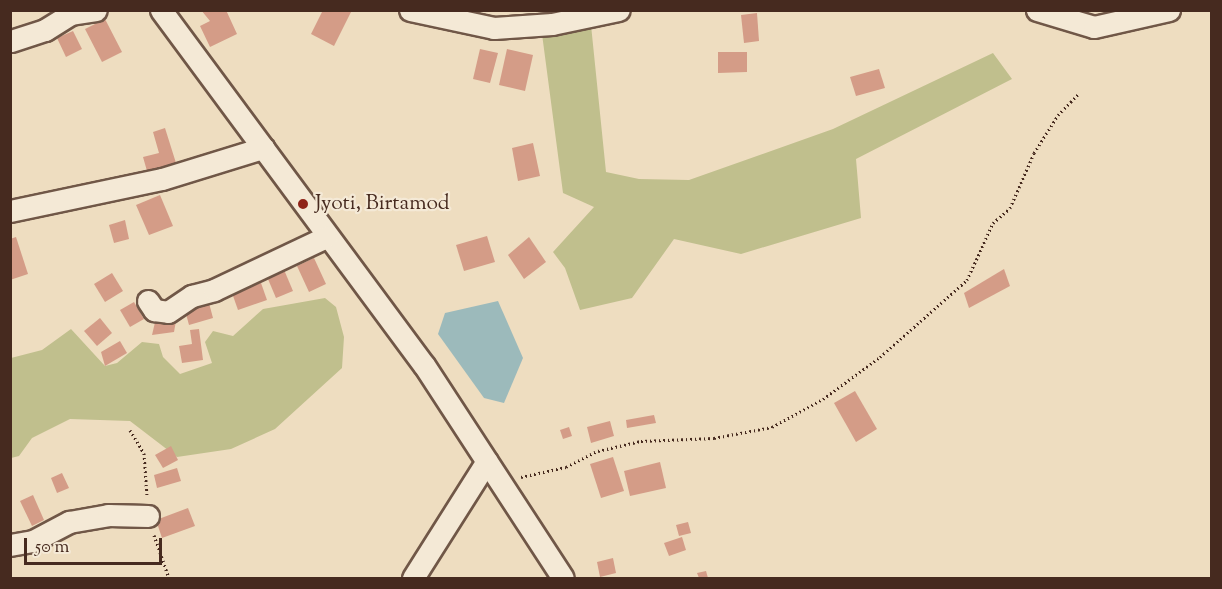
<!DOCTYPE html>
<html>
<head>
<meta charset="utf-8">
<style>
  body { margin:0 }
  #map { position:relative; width:1222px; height:589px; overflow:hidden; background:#eeddc0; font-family:"Sorts Mill Goudy",serif }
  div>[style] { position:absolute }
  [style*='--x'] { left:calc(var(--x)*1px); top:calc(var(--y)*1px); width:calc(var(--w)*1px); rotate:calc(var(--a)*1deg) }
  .green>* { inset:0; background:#c0bf8d }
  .water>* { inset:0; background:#9cbabb }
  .building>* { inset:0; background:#d49c87 }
  .path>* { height:3px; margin-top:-1.5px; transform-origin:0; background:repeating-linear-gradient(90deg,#462a1f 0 1.5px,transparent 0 4.5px) }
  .roads { filter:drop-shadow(2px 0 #705747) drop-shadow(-2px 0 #705747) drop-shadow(0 2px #705747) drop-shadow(0 -2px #705747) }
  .minor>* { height:21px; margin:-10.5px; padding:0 10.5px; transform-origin:10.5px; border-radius:10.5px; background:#f4e9d6 }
  .dots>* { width:16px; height:16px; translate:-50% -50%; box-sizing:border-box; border:3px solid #f4e9d6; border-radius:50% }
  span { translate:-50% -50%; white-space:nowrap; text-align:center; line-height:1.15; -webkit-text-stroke:4.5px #f4e9d6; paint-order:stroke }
  .poi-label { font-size:21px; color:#462a1f }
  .left { translate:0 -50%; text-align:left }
  .frame { position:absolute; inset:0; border:12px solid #462a1f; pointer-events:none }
  .scale { position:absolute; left:24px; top:538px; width:138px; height:27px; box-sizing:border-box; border:3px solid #462a1f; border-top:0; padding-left:8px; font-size:18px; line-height:21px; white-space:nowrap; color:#462a1f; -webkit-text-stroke:4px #f4e9d6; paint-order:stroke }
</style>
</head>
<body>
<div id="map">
  <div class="green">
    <i style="clip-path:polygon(591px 25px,606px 172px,639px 179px,689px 180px,833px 129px,993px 53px,1012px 79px,856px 159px,861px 218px,741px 254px,674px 239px,632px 298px,580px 310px,565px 268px,553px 252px,594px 207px,563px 193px,542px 34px)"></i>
    <i style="clip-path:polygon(325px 298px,336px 307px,344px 337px,342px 368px,275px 429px,231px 449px,177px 457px,130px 421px,70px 419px,32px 438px,19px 456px,11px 458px,11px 358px,42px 350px,71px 329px,105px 366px,117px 363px,142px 342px,159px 344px,163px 357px,180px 374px,212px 363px,205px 342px,213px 331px,233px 336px,263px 309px)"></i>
  </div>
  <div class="water">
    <i style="clip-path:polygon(498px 301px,523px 358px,504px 403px,484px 398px,438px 334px,445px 313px)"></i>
  </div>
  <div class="building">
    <i style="clip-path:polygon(201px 10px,226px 10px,237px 34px,210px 47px,200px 26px,210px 21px)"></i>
    <i style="clip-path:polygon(323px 10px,352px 10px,334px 46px,311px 34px)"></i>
    <i style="clip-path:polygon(757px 13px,759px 41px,744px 43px,741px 15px)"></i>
    <i style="clip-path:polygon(105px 19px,122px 52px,102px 62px,85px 29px)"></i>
    <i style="clip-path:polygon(73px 31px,82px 49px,66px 57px,57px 38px)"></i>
    <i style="clip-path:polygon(480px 49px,498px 53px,490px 83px,473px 79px)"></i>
    <i style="clip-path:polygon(507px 49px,533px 55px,525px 91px,499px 85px)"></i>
    <i style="clip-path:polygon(718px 52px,747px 52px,747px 72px,718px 73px)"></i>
    <i style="clip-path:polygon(879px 69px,885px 88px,856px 96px,850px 77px)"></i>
    <i style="clip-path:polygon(165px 128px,176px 163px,147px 171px,143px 157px,159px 153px,153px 132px)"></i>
    <i style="clip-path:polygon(533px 143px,540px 176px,518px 181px,512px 148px)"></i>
    <i style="clip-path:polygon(160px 195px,173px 226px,149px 235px,136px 205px)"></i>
    <i style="clip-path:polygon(125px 220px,129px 239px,114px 243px,109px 225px)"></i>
    <i style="clip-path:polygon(487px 236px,495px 262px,464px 271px,456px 245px)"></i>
    <i style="clip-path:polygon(16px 237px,28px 274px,10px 280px,10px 239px)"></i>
    <i style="clip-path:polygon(529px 237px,546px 262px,524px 279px,508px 255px)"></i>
    <i style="clip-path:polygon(314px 258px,326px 284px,309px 292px,297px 266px)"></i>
    <i style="clip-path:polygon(282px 265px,293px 291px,276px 298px,265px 272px)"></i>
    <i style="clip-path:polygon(1004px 269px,1010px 286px,969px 308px,964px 293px)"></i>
    <i style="clip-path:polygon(112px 273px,123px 291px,105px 302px,94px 284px)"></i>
    <i style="clip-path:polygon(261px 283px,267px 300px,238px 310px,232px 293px)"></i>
    <i style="clip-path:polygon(134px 302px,144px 319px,130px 327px,120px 310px)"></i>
    <i style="clip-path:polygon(209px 303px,213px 318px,189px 325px,185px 310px)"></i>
    <i style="clip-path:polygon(177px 315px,174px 332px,152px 335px,156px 318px)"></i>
    <i style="clip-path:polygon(100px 318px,112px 333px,97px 346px,84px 331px)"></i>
    <i style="clip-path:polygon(199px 329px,203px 360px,182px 363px,179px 346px,192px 344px,190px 330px)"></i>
    <i style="clip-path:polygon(120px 341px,127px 353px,105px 366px,101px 352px)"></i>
    <i style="clip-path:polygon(855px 391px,877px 429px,856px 442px,834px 403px)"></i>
    <i style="clip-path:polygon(654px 415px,656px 423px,627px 428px,626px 420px)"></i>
    <i style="clip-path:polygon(610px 421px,614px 436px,591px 443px,587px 427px)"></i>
    <i style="clip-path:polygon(569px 427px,572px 436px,563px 439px,560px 430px)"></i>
    <i style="clip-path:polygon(171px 446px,178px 460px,163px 468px,155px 455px)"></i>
    <i style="clip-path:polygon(613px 457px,624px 491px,601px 498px,590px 464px)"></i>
    <i style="clip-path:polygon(660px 462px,666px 488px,630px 496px,624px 471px)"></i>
    <i style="clip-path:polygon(177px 468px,181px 481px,157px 488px,154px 475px)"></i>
    <i style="clip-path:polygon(62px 473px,69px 488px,57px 493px,51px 478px)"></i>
    <i style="clip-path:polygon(33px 495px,44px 520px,32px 526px,20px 501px)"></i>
    <i style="clip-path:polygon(188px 508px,195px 526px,162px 538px,156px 520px)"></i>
    <i style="clip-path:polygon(688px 522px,691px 533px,679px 536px,676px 525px)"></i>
    <i style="clip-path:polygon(682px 537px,686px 550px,669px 556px,664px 543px)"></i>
    <i style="clip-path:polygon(613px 558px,616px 573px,600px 577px,597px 562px)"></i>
    <i style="clip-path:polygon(706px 571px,708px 578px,699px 578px,697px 573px)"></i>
  </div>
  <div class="path">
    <i style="--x:130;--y:430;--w:27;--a:59"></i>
    <i style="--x:144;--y:453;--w:43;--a:86"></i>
    <i style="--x:521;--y:477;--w:46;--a:-12.5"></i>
    <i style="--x:566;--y:467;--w:36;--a:-27"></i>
    <i style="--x:598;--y:451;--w:44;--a:-13.1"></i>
    <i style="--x:641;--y:441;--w:73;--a:-2.4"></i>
    <i style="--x:714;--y:438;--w:59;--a:-10.7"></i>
    <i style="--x:772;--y:427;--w:58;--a:-28.8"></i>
    <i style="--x:823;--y:399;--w:71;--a:-36.4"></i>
    <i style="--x:880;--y:357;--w:116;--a:-41.5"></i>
    <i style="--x:967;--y:280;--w:63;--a:-65.5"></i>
    <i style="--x:993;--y:223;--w:23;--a:-41"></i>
    <i style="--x:1010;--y:208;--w:60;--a:-66.4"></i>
    <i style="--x:1034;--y:153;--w:45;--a:-57.7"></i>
    <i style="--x:1058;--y:115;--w:30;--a:-46"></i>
    <i style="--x:154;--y:535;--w:46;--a:70.8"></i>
  </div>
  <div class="roads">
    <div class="minor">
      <i style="--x:161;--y:10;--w:442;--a:53.5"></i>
      <i style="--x:424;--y:365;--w:254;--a:56.9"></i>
      <i style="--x:410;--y:10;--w:86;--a:12.1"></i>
      <i style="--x:494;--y:28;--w:58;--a:-3.9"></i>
      <i style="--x:552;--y:24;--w:68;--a:-11.8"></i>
      <i style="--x:1037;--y:10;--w:59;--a:16.6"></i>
      <i style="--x:1094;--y:27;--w:77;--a:-12.8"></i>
      <i style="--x:11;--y:41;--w:36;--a:-18"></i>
      <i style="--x:45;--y:30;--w:31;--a:-32"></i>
      <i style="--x:71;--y:14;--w:25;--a:-9"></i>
      <i style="--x:10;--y:211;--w:155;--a:-11.9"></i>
      <i style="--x:162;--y:179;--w:106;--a:-17.1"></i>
      <i style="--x:148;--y:301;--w:11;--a:56"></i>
      <i style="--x:154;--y:310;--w:14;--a:8"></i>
      <i style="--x:168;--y:312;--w:29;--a:-34"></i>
      <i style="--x:192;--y:296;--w:23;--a:-15"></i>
      <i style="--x:214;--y:290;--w:124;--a:-25.3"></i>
      <i style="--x:10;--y:545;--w:23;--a:-10"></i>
      <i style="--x:33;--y:541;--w:41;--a:-27.8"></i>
      <i style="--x:69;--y:522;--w:40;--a:-10"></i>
      <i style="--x:108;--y:515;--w:40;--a:1.4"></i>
      <i style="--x:413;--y:578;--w:138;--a:-57.7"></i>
    </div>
  </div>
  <div class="dots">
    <i style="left:303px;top:204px;background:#8f2418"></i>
  </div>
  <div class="poi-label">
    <span class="left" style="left:315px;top:204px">Jyoti, Birtamod</span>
  </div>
  <div class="frame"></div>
  <div class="scale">50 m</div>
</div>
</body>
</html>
